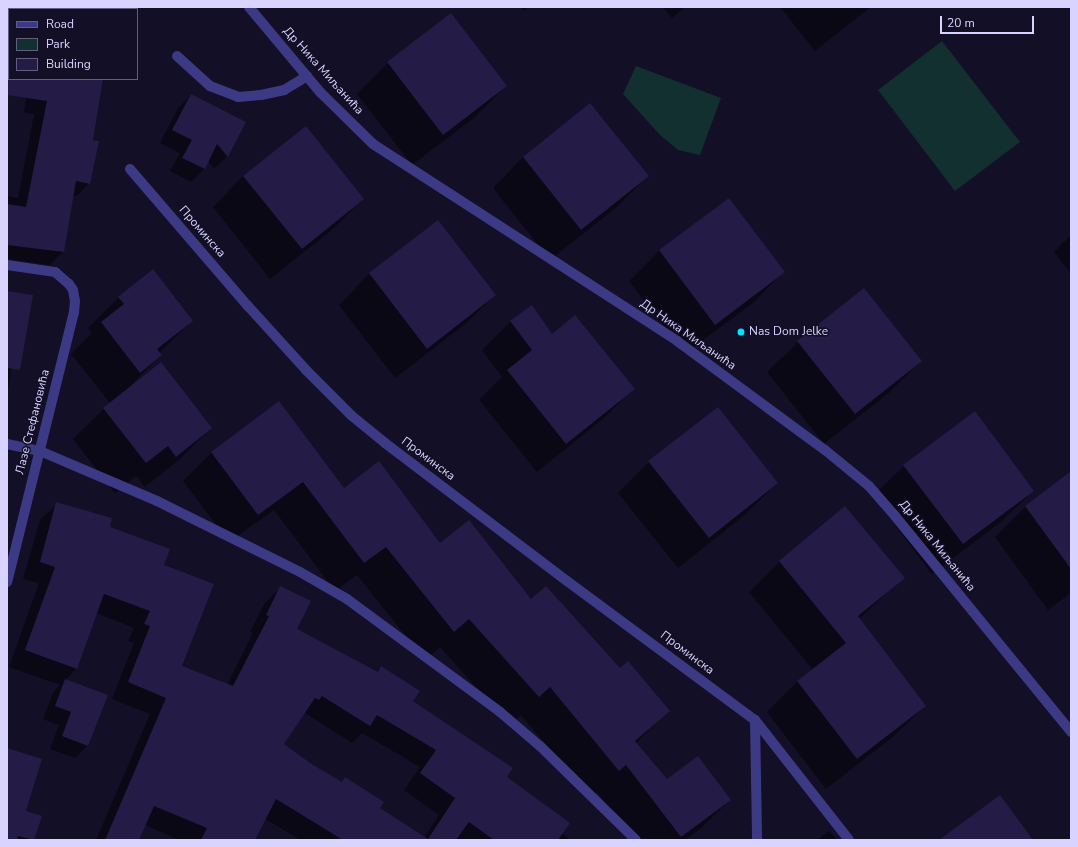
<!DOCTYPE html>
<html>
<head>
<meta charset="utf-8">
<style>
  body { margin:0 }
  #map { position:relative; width:1078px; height:847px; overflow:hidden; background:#130f26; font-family:"Nunito Sans",sans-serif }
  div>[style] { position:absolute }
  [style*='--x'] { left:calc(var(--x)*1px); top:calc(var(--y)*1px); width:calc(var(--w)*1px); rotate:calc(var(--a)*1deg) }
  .green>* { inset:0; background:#12302f }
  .shadow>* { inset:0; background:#0007 }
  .building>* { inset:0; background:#241b47 }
  .lane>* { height:10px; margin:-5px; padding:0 5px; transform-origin:5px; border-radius:5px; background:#3d3a85 }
  .street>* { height:10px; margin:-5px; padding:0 5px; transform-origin:5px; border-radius:5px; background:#3d3a85 }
  .dots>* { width:11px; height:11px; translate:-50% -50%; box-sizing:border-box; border:2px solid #130f26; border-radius:50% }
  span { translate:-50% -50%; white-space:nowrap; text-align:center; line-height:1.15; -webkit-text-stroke:3px #130f26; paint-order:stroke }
  .street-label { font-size:12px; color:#d9d4ff }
  .poi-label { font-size:12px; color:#d9d4ff }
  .left { translate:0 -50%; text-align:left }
  .frame { position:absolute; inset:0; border:8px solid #d9d4ff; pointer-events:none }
  .legend { position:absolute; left:8px; top:8px; width:130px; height:72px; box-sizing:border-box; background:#130f26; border:1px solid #625e7d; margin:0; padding:5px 7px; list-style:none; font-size:12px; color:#d9d4ff }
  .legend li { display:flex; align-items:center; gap:8px; height:20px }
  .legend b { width:20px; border:1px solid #625e7d }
  .scale { position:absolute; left:940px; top:16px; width:94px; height:18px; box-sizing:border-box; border:2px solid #d9d4ff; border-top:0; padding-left:5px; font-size:12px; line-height:14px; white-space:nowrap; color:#d9d4ff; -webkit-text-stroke:3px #130f26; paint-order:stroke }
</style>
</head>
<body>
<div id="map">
  <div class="green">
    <i style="clip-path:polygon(942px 41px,1020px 142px,955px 191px,878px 90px)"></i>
    <i style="clip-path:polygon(636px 66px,721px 98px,700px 155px,678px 150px,660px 135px,623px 94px)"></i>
  </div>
  <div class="shadow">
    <i style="clip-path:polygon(521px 7px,529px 7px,524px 11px)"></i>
    <i style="clip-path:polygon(663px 7px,685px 7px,672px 18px)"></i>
    <i style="clip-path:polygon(780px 7px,871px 7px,815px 51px)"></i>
    <i style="clip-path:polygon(388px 63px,506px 86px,475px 117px,412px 165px,357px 94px)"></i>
    <i style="clip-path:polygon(29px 79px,102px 79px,92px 141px,89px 183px,77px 196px,73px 196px,63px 252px,50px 265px,7px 259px,7px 196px,18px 198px,34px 114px,24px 112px)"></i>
    <i style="clip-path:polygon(191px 95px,244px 122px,227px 156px,214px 169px,208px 161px,204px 169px,191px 182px,170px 171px,180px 153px,160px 143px,178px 108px)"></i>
    <i style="clip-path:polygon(523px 157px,647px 176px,617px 207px,550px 260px,493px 188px)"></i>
    <i style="clip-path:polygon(243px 176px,363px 199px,332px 230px,270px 279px,213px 207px)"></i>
    <i style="clip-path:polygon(438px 221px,495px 295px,464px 325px,395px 378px,339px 305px,369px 274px)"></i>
    <i style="clip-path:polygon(1071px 235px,1071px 274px,1054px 252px)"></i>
    <i style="clip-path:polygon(660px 250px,783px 272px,753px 303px,684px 354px,629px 281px)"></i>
    <i style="clip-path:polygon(152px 271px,192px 321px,159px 353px,161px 355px,131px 385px,211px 428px,180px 459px,145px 487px,136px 476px,115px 493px,73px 439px,110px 403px,71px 354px,92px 333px,88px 328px,118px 298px)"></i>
    <i style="clip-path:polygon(7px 292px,14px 351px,7px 396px)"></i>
    <i style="clip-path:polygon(511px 321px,552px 335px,633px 389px,604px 418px,537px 472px,479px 400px,502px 377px,482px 350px)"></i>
    <i style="clip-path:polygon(798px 342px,921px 361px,890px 392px,824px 444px,767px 372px)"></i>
    <i style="clip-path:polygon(212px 452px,344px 489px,440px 544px,531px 600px,620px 669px,668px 711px,636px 743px,667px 781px,730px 800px,701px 828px,685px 840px,633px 840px,597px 792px,590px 798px,521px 715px,510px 725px,440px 647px,425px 660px,357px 575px,335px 591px,274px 510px,229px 542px,183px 481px)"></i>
    <i style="clip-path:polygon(649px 462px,777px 483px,746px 514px,678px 568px,618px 493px)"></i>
    <i style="clip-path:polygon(904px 466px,1033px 491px,1002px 521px,932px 574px,873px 496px)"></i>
    <i style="clip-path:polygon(1071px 472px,1071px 593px,1048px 610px,995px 537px,1025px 507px)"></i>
    <i style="clip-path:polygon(evenodd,57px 504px,108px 528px,163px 566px,181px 667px,227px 685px,253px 633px,250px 632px,264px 604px,281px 587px,296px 630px,377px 673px,382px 668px,412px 701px,505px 778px,561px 833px,571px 840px,301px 840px,265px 819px,254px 840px,179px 840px,145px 825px,138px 840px,96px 840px,150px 714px,112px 699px,134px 643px,128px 641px,134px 628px,96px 613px,77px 668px,65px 680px,88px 745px,75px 758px,50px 749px,59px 725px,43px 719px,53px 693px,60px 685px,9px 667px,39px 583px,23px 579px,40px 520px,57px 504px,305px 713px,352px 743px,362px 733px,420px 767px,404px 790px,439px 815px,424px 838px,378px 809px,345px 778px,341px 783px,309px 764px,283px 744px,305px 713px)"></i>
    <i style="clip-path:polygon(845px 507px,903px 578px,859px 619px,925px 706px,894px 736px,826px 789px,767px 712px,798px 681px,813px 670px,749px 592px,779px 562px)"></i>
    <i style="clip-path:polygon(7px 749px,25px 811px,41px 817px,33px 840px,7px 840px)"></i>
    <i style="clip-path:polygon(829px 831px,837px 840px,817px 840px)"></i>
  </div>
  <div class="building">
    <i style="clip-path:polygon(451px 13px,507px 86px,443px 135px,387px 62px)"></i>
    <i style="clip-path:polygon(7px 79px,103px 79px,93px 140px,99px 141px,90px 184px,76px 181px,64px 252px,7px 245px,7px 204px,26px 207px,47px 101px,7px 95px)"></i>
    <i style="clip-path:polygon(191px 94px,246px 122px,228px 157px,217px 144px,205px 169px,182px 158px,192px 140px,172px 130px)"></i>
    <i style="clip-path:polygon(590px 103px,649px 176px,581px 230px,523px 157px)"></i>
    <i style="clip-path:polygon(306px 126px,364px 199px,302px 249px,243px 176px)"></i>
    <i style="clip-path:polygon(729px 198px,785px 272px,715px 325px,659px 250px)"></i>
    <i style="clip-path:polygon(438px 220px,496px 295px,427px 349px,369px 273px)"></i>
    <i style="clip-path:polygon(153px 269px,193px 321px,157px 349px,162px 355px,140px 373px,101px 322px,124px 304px,118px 297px)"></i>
    <i style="clip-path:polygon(864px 288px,922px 361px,855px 414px,797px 341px)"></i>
    <i style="clip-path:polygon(7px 291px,33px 295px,20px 370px,7px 368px)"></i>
    <i style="clip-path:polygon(532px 305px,552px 334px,575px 315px,635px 389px,566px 444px,507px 370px,532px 350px,510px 321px)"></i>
    <i style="clip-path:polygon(161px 362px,212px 428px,176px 457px,168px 446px,146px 463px,103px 408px)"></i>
    <i style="clip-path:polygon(279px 401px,344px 488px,379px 461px,440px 543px,469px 520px,531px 599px,546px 586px,620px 668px,628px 661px,670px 711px,635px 741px,667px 779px,698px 756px,731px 800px,681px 837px,626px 765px,619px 771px,550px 687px,539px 697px,469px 619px,454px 632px,386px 547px,364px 563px,303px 482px,258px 515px,211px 452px)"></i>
    <i style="clip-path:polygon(718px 407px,778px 483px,709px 538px,648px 461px)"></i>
    <i style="clip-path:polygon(975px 411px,1034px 491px,963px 544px,903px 465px)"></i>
    <i style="clip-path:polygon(1071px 471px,1071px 569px,1025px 506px)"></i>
    <i style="clip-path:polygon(evenodd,56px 502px,112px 518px,110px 527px,170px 549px,164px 565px,214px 584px,182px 666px,233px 686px,269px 616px,266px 615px,280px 586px,311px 601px,297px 629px,378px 672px,381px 666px,420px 691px,413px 701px,513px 768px,507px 777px,570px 823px,558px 840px,494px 840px,469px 822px,456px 840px,343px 840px,276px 799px,255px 840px,201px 840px,207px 828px,154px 806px,139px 840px,105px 840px,166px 698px,128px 682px,150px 626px,144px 624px,150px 611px,104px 594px,77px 669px,25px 650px,55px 567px,40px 562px,56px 502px,322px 696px,370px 726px,377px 715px,436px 750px,420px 773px,455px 798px,428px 839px,380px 808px,384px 802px,345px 777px,342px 782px,310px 763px,284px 744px,315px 698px,319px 700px,322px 696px)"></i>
    <i style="clip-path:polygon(845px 506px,905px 578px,858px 616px,926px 706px,857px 759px,797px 681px,846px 643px,779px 561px)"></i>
    <i style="clip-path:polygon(65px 679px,108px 695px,88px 746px,62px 736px,71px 712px,55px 706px)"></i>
    <i style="clip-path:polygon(7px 748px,42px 759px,26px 811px,42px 816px,34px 840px,18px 836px,17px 840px,7px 840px)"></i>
    <i style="clip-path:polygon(1000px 795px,1033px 840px,939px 840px)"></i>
  </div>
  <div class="lane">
    <i style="--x:7;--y:8;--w:11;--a:5"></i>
    <i style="--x:177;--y:56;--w:45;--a:42.3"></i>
    <i style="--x:210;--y:86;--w:30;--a:21"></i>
    <i style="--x:238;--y:97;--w:23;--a:-5"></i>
    <i style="--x:261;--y:95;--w:24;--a:-12"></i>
    <i style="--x:284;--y:90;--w:27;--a:-31"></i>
    <i style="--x:130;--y:169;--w:181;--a:49.3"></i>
    <i style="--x:248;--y:306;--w:86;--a:47.8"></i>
    <i style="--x:306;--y:370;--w:65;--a:45"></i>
    <i style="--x:352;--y:416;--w:43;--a:39.3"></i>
    <i style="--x:385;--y:443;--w:228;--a:37.2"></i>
    <i style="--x:567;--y:581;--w:234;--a:36.5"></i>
    <i style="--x:755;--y:720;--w:152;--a:51.9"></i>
    <i style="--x:755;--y:720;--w:120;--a:89"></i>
  </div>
  <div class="street">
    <i style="--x:249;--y:7;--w:112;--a:50.1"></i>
    <i style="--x:321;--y:93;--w:73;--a:44.4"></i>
    <i style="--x:373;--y:144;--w:362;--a:32.9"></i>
    <i style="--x:677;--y:341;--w:184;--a:36.4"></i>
    <i style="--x:825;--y:450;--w:57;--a:39.3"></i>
    <i style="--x:869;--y:486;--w:40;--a:49"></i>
    <i style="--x:895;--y:516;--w:279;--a:50.8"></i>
    <i style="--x:7;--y:265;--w:49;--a:8.3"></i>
    <i style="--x:55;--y:272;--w:18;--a:41"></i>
    <i style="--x:69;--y:284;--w:7;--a:56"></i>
    <i style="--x:73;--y:290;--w:11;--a:80"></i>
    <i style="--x:75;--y:301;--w:11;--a:95"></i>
    <i style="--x:74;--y:312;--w:278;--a:103.9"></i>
    <i style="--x:7;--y:444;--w:34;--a:12"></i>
    <i style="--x:40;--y:451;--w:127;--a:23.1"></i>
    <i style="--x:157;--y:501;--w:160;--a:26.4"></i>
    <i style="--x:300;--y:572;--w:54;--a:29.9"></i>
    <i style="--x:347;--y:599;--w:190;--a:36.4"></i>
    <i style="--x:500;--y:712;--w:52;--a:40.4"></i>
    <i style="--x:540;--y:746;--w:134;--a:44.4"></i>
  </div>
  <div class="dots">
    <i style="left:741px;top:332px;background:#00e5ff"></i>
  </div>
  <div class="street-label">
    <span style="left:323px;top:71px;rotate:48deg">Др Ника Миљанића</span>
    <span style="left:202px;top:232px;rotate:49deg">Проминска</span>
    <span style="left:688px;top:335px;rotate:35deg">Др Ника Миљанића</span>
    <span style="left:33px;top:422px;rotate:-76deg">Лазе Стефановића</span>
    <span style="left:428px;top:459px;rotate:37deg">Проминска</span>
    <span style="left:937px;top:546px;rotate:51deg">Др Ника Миљанића</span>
    <span style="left:687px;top:653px;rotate:37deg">Проминска</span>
  </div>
  <div class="poi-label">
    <span class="left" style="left:749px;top:332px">Nas Dom Jelke</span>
  </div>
  <div class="frame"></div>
  <ul class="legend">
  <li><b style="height:5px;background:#3d3a85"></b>Road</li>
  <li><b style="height:11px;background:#12302f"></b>Park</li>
  <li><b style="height:11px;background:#241b47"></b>Building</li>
  </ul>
  <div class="scale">20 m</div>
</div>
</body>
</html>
